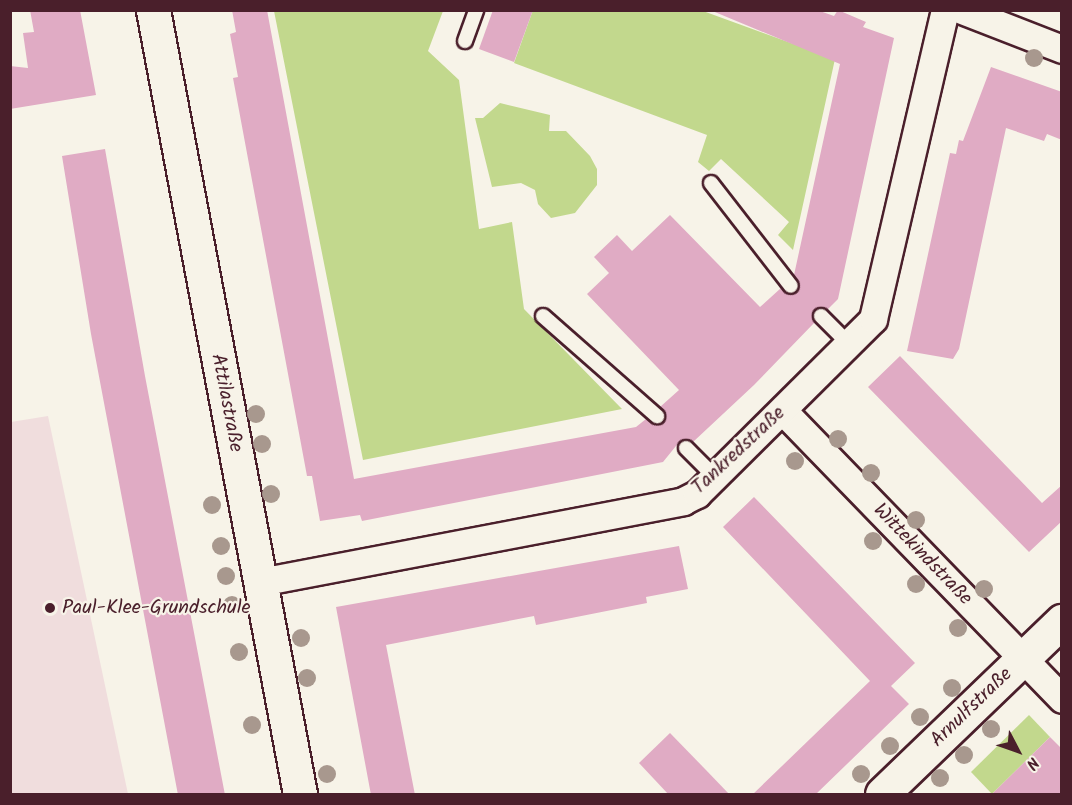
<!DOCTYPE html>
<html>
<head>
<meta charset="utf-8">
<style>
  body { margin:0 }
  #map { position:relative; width:1072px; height:805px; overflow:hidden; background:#f7f3e8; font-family:Kalam,sans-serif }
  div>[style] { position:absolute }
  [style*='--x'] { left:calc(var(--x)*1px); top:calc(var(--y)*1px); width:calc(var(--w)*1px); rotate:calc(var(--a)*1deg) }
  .built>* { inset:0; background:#f0dddd }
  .green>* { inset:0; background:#c2d88d }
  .building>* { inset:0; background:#e0abc4 }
  .roads { filter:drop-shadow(2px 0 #4a1f2b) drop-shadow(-2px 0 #4a1f2b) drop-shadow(0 2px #4a1f2b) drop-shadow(0 -2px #4a1f2b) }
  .service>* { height:14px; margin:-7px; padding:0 7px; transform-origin:7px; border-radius:7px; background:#f7f3e8 }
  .minor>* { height:27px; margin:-13.5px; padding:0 13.5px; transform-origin:13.5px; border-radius:13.5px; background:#f7f3e8 }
  .secondary>* { height:33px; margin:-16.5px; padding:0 16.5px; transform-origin:16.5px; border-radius:16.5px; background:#f7f3e8 }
  .trees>* { width:18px; height:18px; margin:-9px; border-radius:50%; background:#a8988e }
  .dots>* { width:16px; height:16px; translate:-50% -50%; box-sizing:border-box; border:3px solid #f7f3e8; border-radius:50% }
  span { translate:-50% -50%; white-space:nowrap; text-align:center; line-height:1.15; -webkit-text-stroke:4.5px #f7f3e8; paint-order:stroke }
  .street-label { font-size:20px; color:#4a1f2b }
  .poi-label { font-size:20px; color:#4a1f2b }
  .left { translate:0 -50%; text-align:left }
  .frame { position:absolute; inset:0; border:12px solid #4a1f2b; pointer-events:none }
  .north { position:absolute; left:988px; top:721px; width:60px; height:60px; -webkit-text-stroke:4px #f7f3e8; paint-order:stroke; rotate:131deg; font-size:16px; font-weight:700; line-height:24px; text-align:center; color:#4a1f2b }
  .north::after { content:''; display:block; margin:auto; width:21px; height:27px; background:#4a1f2b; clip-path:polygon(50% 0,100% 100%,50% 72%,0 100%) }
</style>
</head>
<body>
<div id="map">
  <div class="built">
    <i style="clip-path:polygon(48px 416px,128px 794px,11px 794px,11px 422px)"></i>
  </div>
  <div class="green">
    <i style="clip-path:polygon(533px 10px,703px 11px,835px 59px,793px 250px,778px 235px,789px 222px,721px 159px,709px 171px,698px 162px,707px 135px,514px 63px)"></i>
    <i style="clip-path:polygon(274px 11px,443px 11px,428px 51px,459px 80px,479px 229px,512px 222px,524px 309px,622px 409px,363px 460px)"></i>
    <i style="clip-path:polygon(500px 103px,550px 115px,549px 131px,566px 131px,590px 156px,597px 169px,597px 185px,575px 213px,551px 218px,538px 204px,535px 190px,521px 183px,492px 187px,475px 118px,483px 118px)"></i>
    <i style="clip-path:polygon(1029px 715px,1050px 737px,992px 794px,971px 772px)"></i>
  </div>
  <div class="building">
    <i style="clip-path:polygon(30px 10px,80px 10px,96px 95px,10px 109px,10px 66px,28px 68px,23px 33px,34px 32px)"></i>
    <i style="clip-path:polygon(232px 10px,267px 10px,354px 479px,636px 427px,646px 419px,655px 425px,663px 422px,666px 414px,660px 407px,679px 390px,587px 294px,609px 273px,594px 257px,617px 235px,632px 251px,670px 215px,760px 307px,781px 288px,788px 294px,797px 293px,800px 284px,794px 275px,840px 64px,710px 10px,817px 10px,834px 16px,838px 10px,866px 22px,863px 27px,894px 38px,838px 299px,827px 310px,815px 309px,815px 322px,754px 385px,693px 442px,680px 441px,663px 462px,362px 521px,360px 515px,320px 521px,312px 476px,307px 476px,233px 78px,238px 77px,230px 34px,236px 32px)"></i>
    <i style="clip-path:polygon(493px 10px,533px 10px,514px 62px,479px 49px)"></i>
    <i style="clip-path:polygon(991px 67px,1062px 92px,1062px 140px,1047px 134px,1044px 141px,1006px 128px,959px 349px,953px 359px,907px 351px,950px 153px,956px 154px,959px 140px,963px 141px)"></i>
    <i style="clip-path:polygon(105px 149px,145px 376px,225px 795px,178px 795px,91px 334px,62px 156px)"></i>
    <i style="clip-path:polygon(900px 356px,1042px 503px,1062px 485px,1062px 521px,1029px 552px,868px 387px)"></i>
    <i style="clip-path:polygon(754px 497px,915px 663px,891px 686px,909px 704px,815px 795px,752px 795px,870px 681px,723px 527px)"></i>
    <i style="clip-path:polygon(679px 546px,688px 589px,646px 597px,647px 603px,536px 625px,534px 616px,386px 645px,415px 795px,371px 795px,336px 607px)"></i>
    <i style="clip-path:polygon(670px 733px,705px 769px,730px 795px,669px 795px,639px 763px)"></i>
    <i style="clip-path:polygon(1050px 737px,1062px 749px,1062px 795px,991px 795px)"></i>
  </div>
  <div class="roads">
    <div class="service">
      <i style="--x:465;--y:41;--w:33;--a:-70"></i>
      <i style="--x:711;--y:183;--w:130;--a:52.2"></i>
      <i style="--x:543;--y:316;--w:152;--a:41.3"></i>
      <i style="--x:821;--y:316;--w:42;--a:45"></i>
      <i style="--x:686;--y:448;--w:41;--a:45"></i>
    </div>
    <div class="minor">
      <i style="--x:962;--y:10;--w:107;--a:21.3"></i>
      <i style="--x:783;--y:411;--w:401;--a:45.9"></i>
      <i style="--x:260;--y:582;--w:431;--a:-10.8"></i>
      <i style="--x:683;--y:501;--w:16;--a:-27"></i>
      <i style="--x:697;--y:494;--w:248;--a:-44.8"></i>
      <i style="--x:873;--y:319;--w:317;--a:-76.9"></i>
    </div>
    <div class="secondary">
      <i style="--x:153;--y:10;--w:798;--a:79.38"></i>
      <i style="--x:882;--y:794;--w:250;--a:-43.9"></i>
    </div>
  </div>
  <div class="trees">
    <i style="left:1034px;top:58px"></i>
    <i style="left:256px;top:414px"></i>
    <i style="left:838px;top:439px"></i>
    <i style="left:262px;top:444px"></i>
    <i style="left:795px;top:461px"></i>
    <i style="left:871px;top:473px"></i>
    <i style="left:271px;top:494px"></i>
    <i style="left:212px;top:505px"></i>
    <i style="left:916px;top:520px"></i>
    <i style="left:873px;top:541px"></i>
    <i style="left:221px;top:546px"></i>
    <i style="left:226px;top:576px"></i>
    <i style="left:916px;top:584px"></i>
    <i style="left:984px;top:589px"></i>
    <i style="left:232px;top:605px"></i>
    <i style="left:958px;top:628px"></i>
    <i style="left:301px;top:638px"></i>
    <i style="left:239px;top:652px"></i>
    <i style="left:307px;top:678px"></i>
    <i style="left:952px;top:688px"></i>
    <i style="left:920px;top:717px"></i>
    <i style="left:252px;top:725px"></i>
    <i style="left:991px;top:729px"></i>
    <i style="left:890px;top:746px"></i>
    <i style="left:964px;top:755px"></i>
    <i style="left:327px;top:774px"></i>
    <i style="left:861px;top:774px"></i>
    <i style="left:940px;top:778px"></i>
  </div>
  <div class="dots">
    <i style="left:50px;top:608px;background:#4a1f2b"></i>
  </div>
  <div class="street-label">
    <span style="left:226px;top:403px;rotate:79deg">Attilastraße</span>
    <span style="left:739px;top:451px;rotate:-43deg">Tankredstraße</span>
    <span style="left:922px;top:555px;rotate:46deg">Wittekindstraße</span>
    <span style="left:972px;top:708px;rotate:-44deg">Arnulfstraße</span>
  </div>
  <div class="poi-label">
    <span class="left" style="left:62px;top:608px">Paul-Klee-Grundschule</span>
  </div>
  <div class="frame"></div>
  <div class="north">N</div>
</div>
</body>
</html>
